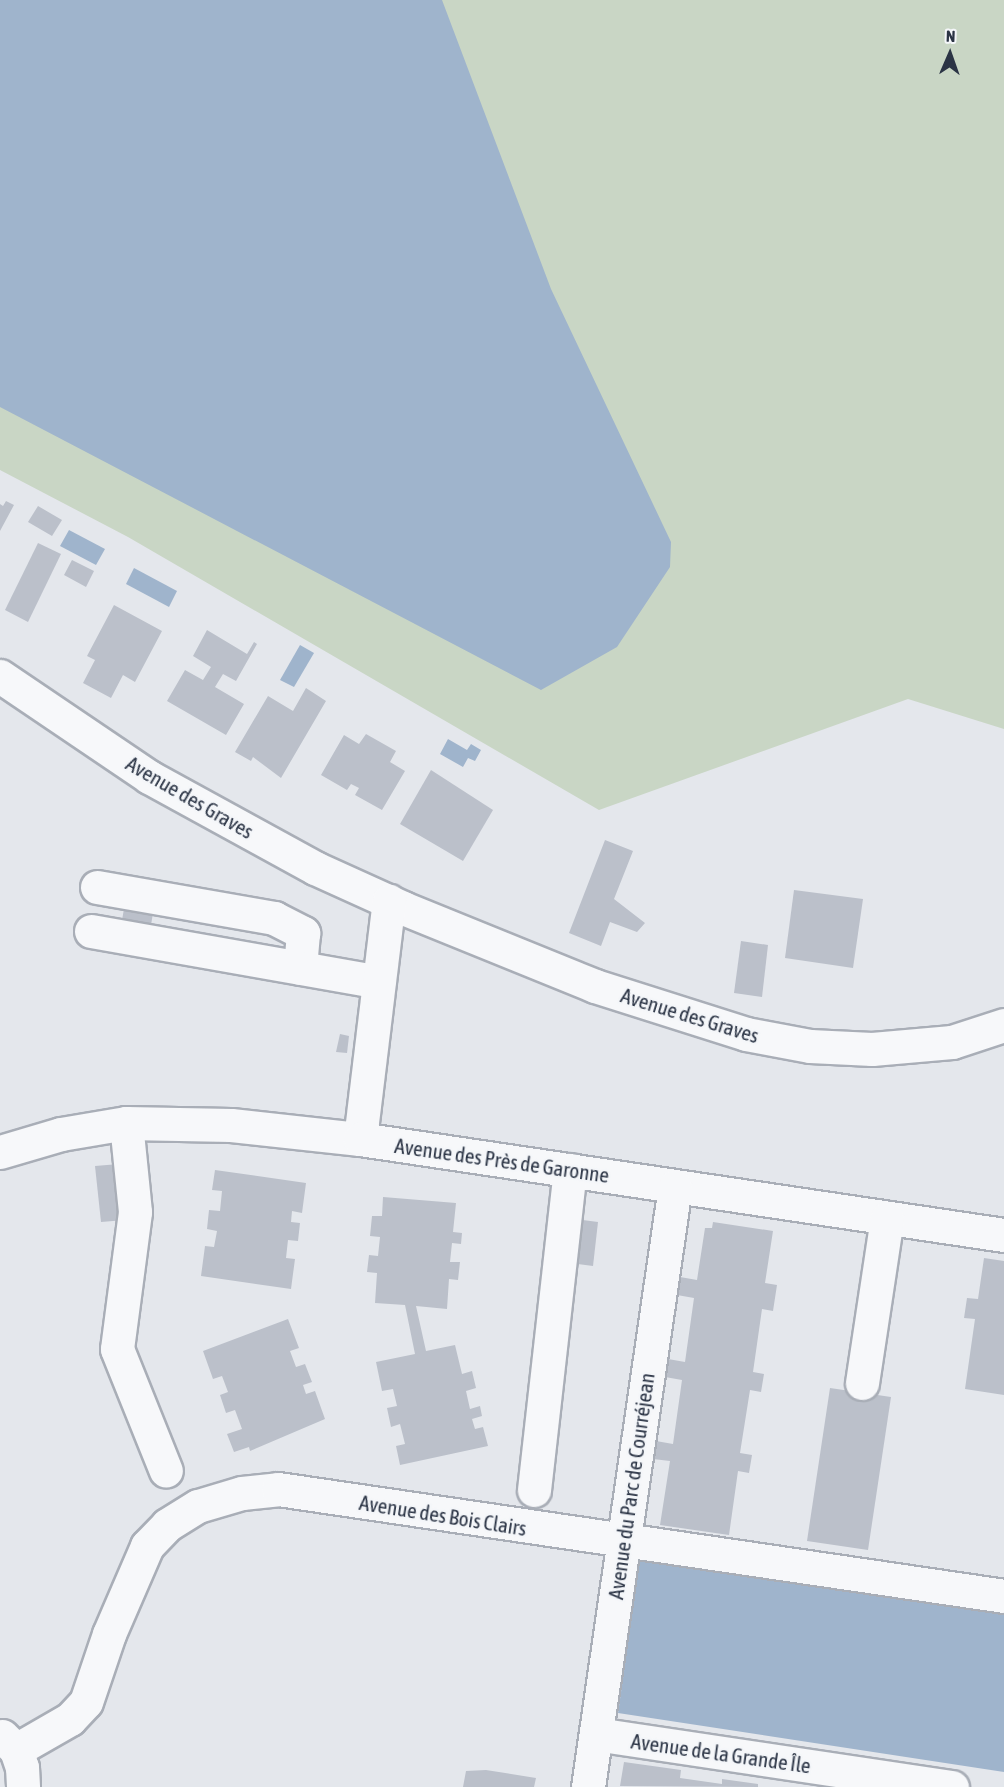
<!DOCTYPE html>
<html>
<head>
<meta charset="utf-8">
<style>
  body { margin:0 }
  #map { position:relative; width:1004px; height:1787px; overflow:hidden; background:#e4e7ec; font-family:"Asap Condensed",sans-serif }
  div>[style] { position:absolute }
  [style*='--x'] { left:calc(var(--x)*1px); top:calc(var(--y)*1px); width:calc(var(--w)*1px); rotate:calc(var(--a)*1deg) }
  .green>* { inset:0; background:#c9d6c5 }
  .water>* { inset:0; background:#9fb4cc }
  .building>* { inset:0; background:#bbc0ca }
  .roads { filter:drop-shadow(2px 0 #a9aeb7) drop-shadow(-2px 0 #a9aeb7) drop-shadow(0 2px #a9aeb7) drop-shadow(0 -2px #a9aeb7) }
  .minor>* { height:33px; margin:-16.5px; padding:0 16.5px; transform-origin:16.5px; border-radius:16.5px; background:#f7f8fa }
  span { translate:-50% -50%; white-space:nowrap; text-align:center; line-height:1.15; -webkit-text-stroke:4.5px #f4f6f9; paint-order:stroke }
  .street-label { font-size:21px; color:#2b3445 }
  .north { position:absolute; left:920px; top:24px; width:60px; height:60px; -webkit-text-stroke:4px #f4f6f9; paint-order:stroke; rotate:2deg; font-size:16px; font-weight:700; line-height:24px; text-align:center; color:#2b3445 }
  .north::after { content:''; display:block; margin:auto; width:21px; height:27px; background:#2b3445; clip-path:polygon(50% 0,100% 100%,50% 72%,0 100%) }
</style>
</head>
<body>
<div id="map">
  <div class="green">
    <i style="clip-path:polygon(0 0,1004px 0,1004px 729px,908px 699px,599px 810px,128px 537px,0 470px)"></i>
  </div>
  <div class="water">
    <i style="clip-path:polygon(0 0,442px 0,551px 289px,671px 542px,670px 567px,617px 647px,541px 690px,0 407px)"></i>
    <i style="clip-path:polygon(69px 530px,105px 549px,96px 565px,60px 546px)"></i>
    <i style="clip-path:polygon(134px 568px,177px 591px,169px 607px,126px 584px)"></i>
    <i style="clip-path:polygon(300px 645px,314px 653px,294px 687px,280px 680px)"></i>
    <i style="clip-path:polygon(448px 739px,467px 750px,471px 744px,481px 750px,475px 761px,468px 758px,463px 767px,440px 754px)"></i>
    <i style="clip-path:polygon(640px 1558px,1004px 1612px,1004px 1772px,618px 1713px)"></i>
  </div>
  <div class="building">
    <i style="clip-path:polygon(6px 501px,14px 505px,0 531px,0 504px,3px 506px)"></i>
    <i style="clip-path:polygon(38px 506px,62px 520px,52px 536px,28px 522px)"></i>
    <i style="clip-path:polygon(38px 543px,61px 554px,28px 622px,5px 610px)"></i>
    <i style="clip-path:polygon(72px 560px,94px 571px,86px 587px,64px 575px)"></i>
    <i style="clip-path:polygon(114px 605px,162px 631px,135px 682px,123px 675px,111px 698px,83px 683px,95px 660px,87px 656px)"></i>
    <i style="clip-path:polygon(207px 630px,247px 654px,254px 642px,257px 644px,236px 681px,223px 674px,215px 687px,244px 704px,226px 735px,167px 701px,185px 670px,203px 680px,211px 667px,193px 656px)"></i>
    <i style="clip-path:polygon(306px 688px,326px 701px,281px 778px,253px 757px,251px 761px,235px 752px,268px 696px,293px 711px)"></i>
    <i style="clip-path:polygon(366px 734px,396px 751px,390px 762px,405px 771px,382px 810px,355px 795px,359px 788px,351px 784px,347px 790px,321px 775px,344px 735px,359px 744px)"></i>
    <i style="clip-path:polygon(431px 770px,493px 810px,463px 861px,400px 824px)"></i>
    <i style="clip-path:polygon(605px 840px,633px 851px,614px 899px,645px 923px,637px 932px,610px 922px,601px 946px,569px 933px)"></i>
    <i style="clip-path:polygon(794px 890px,863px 899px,853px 968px,785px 958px)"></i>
    <i style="clip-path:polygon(125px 903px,154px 907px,150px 931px,121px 926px)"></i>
    <i style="clip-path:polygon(741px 941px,768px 945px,762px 997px,734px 993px)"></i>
    <i style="clip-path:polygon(340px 1034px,349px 1036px,347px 1053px,336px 1052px)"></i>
    <i style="clip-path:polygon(119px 1164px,125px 1220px,101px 1222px,95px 1166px)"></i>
    <i style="clip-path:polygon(215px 1170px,306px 1183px,302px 1213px,292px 1211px,291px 1222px,300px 1223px,298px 1241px,288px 1240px,286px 1258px,295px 1259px,291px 1289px,201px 1276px,205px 1246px,214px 1247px,217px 1231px,207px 1229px,209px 1210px,220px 1211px,222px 1191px,212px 1190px)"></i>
    <i style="clip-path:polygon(383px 1197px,456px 1203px,453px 1232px,462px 1233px,461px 1244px,452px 1243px,450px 1262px,460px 1262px,458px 1280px,449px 1279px,447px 1309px,416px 1306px,426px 1351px,455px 1345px,462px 1374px,472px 1371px,476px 1388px,466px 1391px,470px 1409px,480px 1406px,482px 1416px,472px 1419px,475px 1429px,483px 1427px,488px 1446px,400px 1465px,396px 1446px,405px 1444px,400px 1424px,391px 1427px,387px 1408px,397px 1406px,393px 1389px,382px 1391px,376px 1362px,415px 1354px,405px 1305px,375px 1303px,377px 1273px,367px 1272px,369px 1255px,378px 1256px,380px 1237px,370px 1236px,372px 1216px,382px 1216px)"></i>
    <i style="clip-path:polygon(575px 1219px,598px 1222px,593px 1266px,570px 1263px)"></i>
    <i style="clip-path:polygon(713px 1222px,773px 1231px,765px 1283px,777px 1285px,773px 1311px,762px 1309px,753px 1372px,764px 1374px,761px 1392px,750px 1390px,740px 1453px,752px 1455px,749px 1473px,738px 1471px,729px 1535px,660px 1525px,670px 1461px,653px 1459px,656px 1441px,673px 1444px,682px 1380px,665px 1377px,668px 1359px,685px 1362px,694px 1298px,677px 1295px,680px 1277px,697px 1280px,705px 1228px,712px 1228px)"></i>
    <i style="clip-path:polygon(984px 1258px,1004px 1261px,1004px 1395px,965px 1389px,975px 1319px,964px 1318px,967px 1298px,978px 1299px)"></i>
    <i style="clip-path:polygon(288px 1319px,299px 1348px,290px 1351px,296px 1367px,305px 1364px,312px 1382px,303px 1385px,306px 1394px,315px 1391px,325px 1419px,250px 1451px,249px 1447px,234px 1452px,227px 1434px,242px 1429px,235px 1410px,226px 1413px,220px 1395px,228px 1392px,222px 1376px,213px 1379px,203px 1351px)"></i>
    <i style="clip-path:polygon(830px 1388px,891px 1397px,868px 1550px,807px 1541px)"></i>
    <i style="clip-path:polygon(624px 1762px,681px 1770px,680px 1778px,722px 1784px,722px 1779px,758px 1784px,758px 1787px,620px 1786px)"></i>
    <i style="clip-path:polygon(486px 1770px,536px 1778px,534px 1787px,463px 1787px,466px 1771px)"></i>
  </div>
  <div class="roads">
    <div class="minor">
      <i style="--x:0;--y:676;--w:180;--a:34.1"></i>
      <i style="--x:149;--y:777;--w:189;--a:28.7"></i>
      <i style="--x:315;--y:868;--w:97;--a:24.4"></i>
      <i style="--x:403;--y:908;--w:207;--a:22.1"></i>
      <i style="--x:595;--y:986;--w:158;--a:17.6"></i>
      <i style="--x:746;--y:1034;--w:65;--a:10.6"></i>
      <i style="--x:810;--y:1046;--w:62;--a:2.8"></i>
      <i style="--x:872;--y:1049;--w:80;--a:-5"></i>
      <i style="--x:952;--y:1042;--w:55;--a:-18.1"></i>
      <i style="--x:97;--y:887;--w:180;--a:9.9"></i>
      <i style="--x:274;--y:918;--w:33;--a:27"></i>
      <i style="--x:303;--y:933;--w:35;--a:95"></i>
      <i style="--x:91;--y:931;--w:292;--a:10"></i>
      <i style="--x:126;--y:1123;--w:89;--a:84.2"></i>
      <i style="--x:135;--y:1212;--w:138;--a:97.5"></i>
      <i style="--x:117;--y:1349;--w:131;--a:68.1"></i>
      <i style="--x:360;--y:1139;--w:240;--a:-83.1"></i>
      <i style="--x:0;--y:1152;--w:64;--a:-16.4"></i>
      <i style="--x:61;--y:1134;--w:66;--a:-9.6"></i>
      <i style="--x:126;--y:1123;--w:105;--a:1.1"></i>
      <i style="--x:231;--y:1125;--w:130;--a:6.2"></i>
      <i style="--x:360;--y:1139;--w:651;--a:8.48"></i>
      <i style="--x:862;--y:1383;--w:167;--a:-81.4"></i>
      <i style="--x:534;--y:1490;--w:322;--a:-83.6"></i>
      <i style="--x:596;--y:1734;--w:360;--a:8.5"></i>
      <i style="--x:2;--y:1736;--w:20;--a:45"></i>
      <i style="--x:16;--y:1750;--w:18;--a:71"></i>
      <i style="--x:22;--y:1767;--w:20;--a:87"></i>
      <i style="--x:16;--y:1750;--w:62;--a:-29.9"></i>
      <i style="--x:70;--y:1719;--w:23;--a:-47"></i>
      <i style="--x:86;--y:1702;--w:72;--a:-71.3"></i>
      <i style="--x:109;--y:1634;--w:96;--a:-66.6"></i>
      <i style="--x:147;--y:1546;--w:29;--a:-46"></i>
      <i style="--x:167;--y:1525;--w:36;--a:-32"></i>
      <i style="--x:198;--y:1506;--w:46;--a:-16.5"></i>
      <i style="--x:242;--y:1493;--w:36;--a:-6"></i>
      <i style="--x:278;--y:1489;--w:734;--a:8.38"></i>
      <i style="--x:588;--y:1787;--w:607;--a:-81.76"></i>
    </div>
  </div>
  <div class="street-label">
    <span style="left:190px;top:797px;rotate:30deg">Avenue des Graves</span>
    <span style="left:690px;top:1015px;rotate:17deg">Avenue des Graves</span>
    <span style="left:502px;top:1160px;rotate:8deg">Avenue des Près de Garonne</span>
    <span style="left:631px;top:1486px;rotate:-82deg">Avenue du Parc de Courréjean</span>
    <span style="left:443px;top:1515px;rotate:9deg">Avenue des Bois Clairs</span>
    <span style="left:721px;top:1753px;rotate:8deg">Avenue de la Grande Île</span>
  </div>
  <div class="north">N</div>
</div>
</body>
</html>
